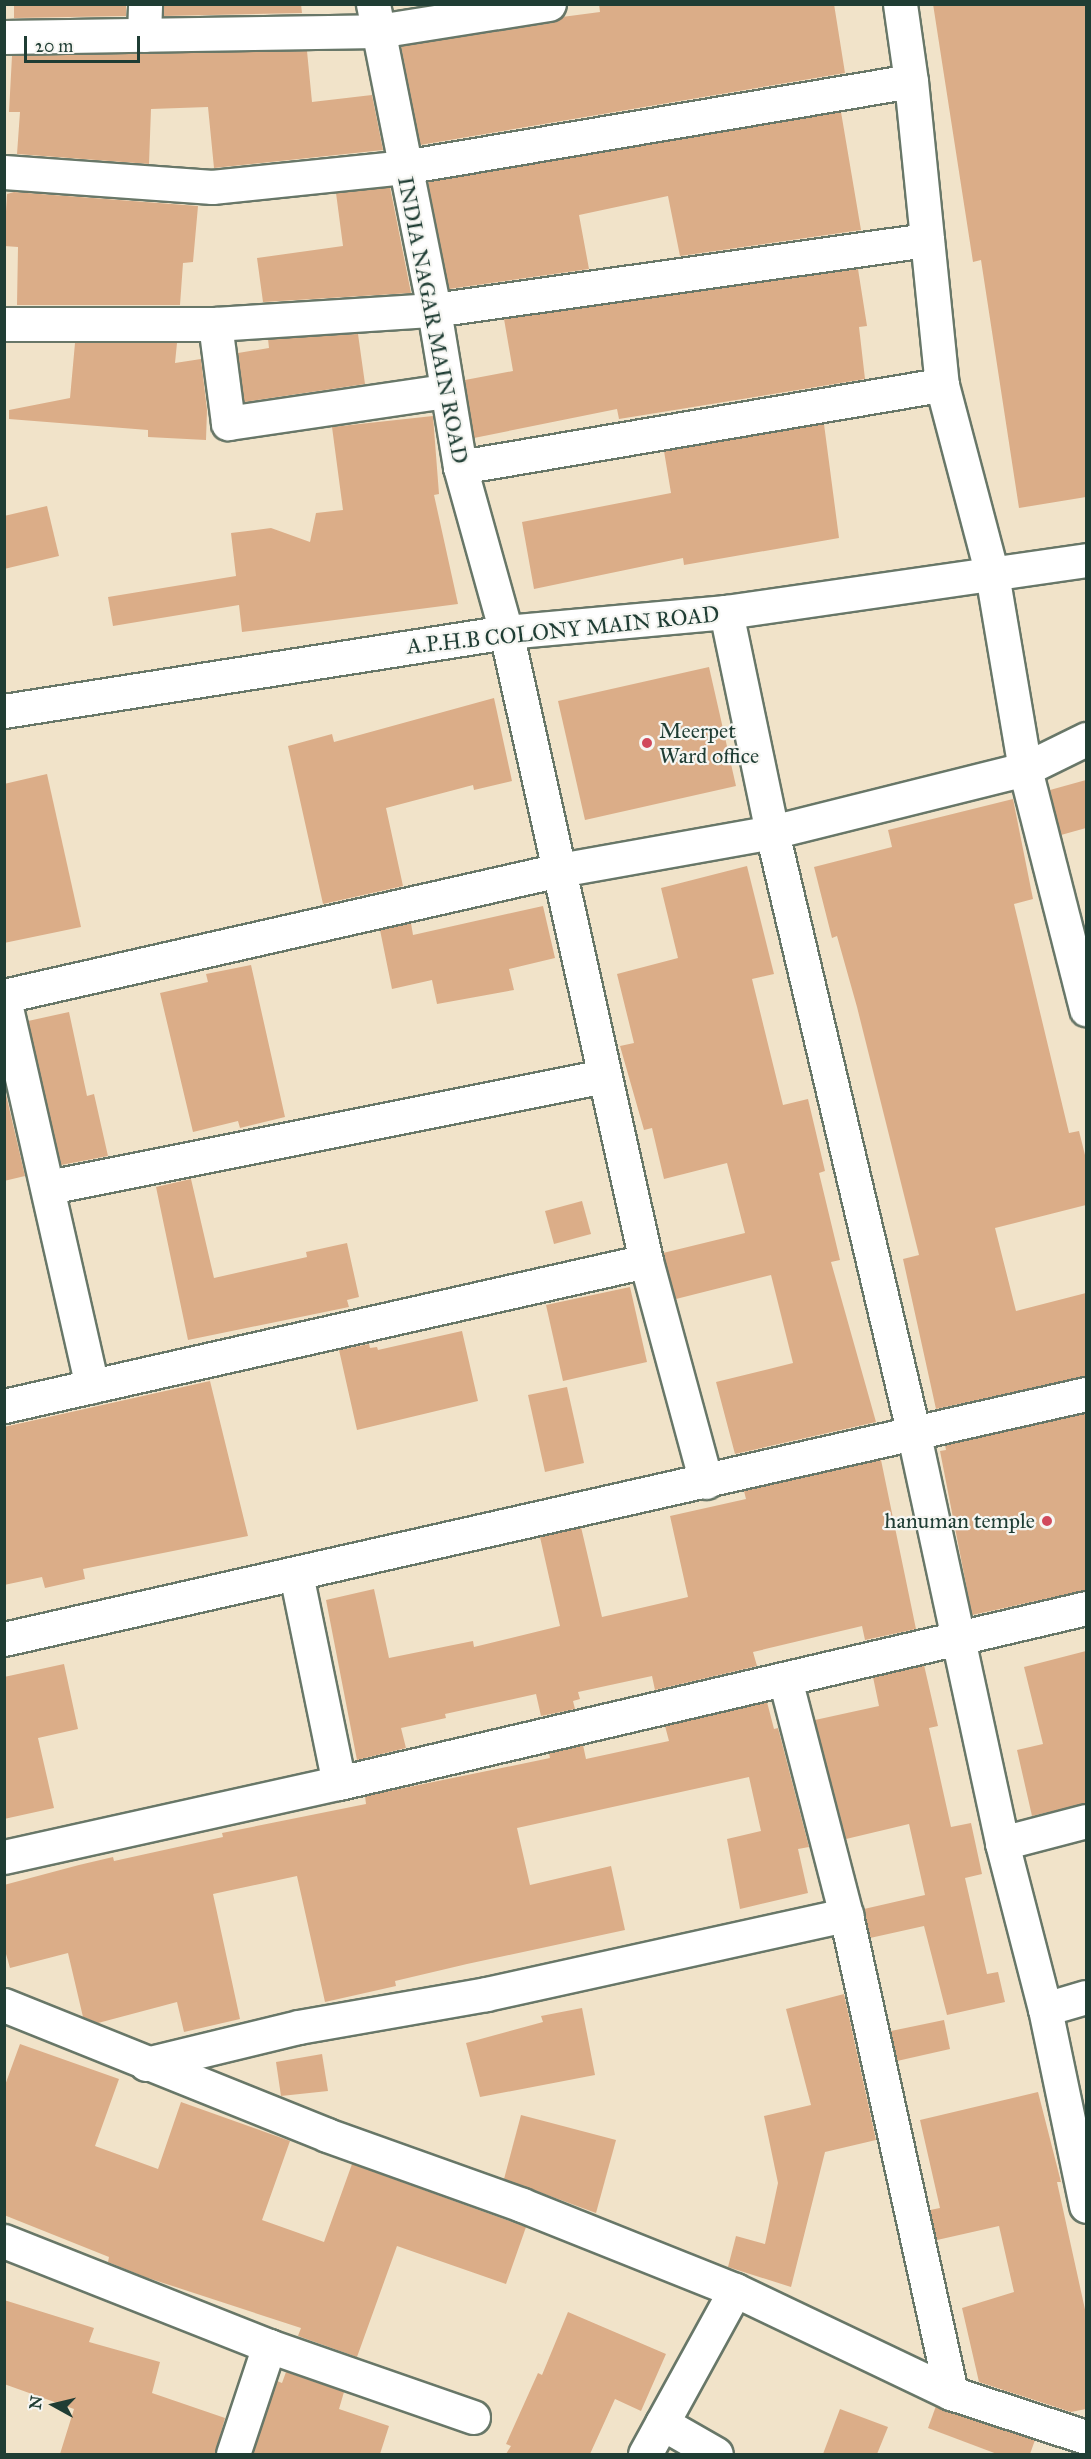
<!DOCTYPE html>
<html>
<head>
<meta charset="utf-8">
<style>
  body { margin:0 }
  #map { position:relative; width:1091px; height:2459px; overflow:hidden; background:#f1e3c9; font-family:"IM FELL Great Primer",serif }
  div>[style] { position:absolute }
  [style*='--x'] { left:calc(var(--x)*1px); top:calc(var(--y)*1px); width:calc(var(--w)*1px); rotate:calc(var(--a)*1deg) }
  .building>* { inset:0; background:#dbad88 }
  .roads { filter:drop-shadow(2px 0 #687768) drop-shadow(-2px 0 #687768) drop-shadow(0 2px #687768) drop-shadow(0 -2px #687768) }
  .minor>* { height:33px; margin:-16.5px; padding:0 16.5px; transform-origin:16.5px; border-radius:16.5px; background:#fff }
  .dots>* { width:16px; height:16px; translate:-50% -50%; box-sizing:border-box; border:3px solid #f6f6f2; border-radius:50% }
  span { translate:-50% -50%; white-space:nowrap; text-align:center; line-height:1.15; -webkit-text-stroke:4.5px #f6f6f2; paint-order:stroke }
  .street-label { font-size:22px; color:#1f3d34 }
  .poi-label { font-size:22px; color:#1f3d34 }
  .left { translate:0 -50%; text-align:left }
  .right { translate:-100% -50%; text-align:right }
  .frame { position:absolute; inset:0; border:6px solid #1f3d34; pointer-events:none }
  .north { position:absolute; left:24px; top:2375px; width:60px; height:60px; -webkit-text-stroke:4px #f6f6f2; paint-order:stroke; rotate:278deg; font-size:16px; font-weight:700; line-height:24px; text-align:center; color:#1f3d34 }
  .north::after { content:''; display:block; margin:auto; width:21px; height:27px; background:#1f3d34; clip-path:polygon(50% 0,100% 100%,50% 72%,0 100%) }
  .scale { position:absolute; left:24px; top:36px; width:116px; height:27px; box-sizing:border-box; border:3px solid #1f3d34; border-top:0; padding-left:8px; font-size:18px; line-height:21px; white-space:nowrap; color:#1f3d34; -webkit-text-stroke:4px #f6f6f2; paint-order:stroke }
</style>
</head>
<body>
<div id="map">
  <div class="building">
    <i style="clip-path:polygon(14px 4px,126px 4px,126px 16px,14px 18px)"></i>
    <i style="clip-path:polygon(164px 4px,301px 4px,302px 13px,163px 16px)"></i>
    <i style="clip-path:polygon(599px 4px,834px 4px,845px 73px,420px 145px,401px 46px,552px 23px,562px 17px,600px 12px)"></i>
    <i style="clip-path:polygon(933px 4px,1086px 4px,1086px 497px,1019px 508px,981px 260px,973px 262px)"></i>
    <i style="clip-path:polygon(307px 51px,312px 102px,372px 95px,383px 150px,214px 168px,208px 107px,151px 109px,149px 164px,17px 154px,20px 112px,9px 112px,12px 56px)"></i>
    <i style="clip-path:polygon(841px 112px,861px 230px,680px 256px,668px 196px,579px 215px,589px 269px,449px 289px,428px 182px)"></i>
    <i style="clip-path:polygon(390px 187px,411px 293px,263px 302px,257px 258px,343px 246px,336px 193px)"></i>
    <i style="clip-path:polygon(14px 192px,198px 206px,193px 262px,183px 263px,180px 305px,17px 305px,18px 247px,4px 246px,7px 194px)"></i>
    <i style="clip-path:polygon(858px 269px,867px 326px,859px 327px,865px 379px,619px 419px,617px 409px,474px 438px,465px 380px,513px 371px,504px 319px)"></i>
    <i style="clip-path:polygon(358px 334px,365px 384px,244px 402px,238px 353px,269px 348px,268px 339px)"></i>
    <i style="clip-path:polygon(75px 343px,177px 343px,175px 363px,201px 359px,207px 410px,206px 440px,148px 437px,148px 430px,9px 419px,9px 410px,70px 398px)"></i>
    <i style="clip-path:polygon(433px 416px,439px 494px,434px 495px,458px 604px,242px 632px,239px 605px,113px 626px,108px 597px,236px 576px,231px 533px,271px 528px,310px 542px,316px 513px,343px 510px,332px 427px)"></i>
    <i style="clip-path:polygon(824px 424px,839px 538px,684px 565px,683px 558px,534px 589px,522px 522px,671px 493px,664px 451px)"></i>
    <i style="clip-path:polygon(47px 506px,59px 556px,4px 569px,4px 516px)"></i>
    <i style="clip-path:polygon(709px 667px,736px 786px,585px 820px,558px 701px)"></i>
    <i style="clip-path:polygon(494px 698px,512px 781px,474px 790px,473px 785px,386px 808px,403px 886px,323px 904px,288px 746px,332px 734px,334px 742px)"></i>
    <i style="clip-path:polygon(47px 774px,81px 927px,4px 943px,4px 784px)"></i>
    <i style="clip-path:polygon(1086px 780px,1086px 828px,1061px 835px,1050px 790px)"></i>
    <i style="clip-path:polygon(1013px 799px,1033px 899px,1014px 904px,1069px 1133px,1079px 1131px,1086px 1159px,1086px 1205px,995px 1228px,1016px 1311px,1086px 1293px,1086px 1376px,936px 1409px,903px 1259px,919px 1255px,857px 1007px,837px 936px,832px 938px,814px 867px,892px 847px,888px 830px)"></i>
    <i style="clip-path:polygon(747px 866px,774px 974px,752px 979px,783px 1105px,808px 1099px,825px 1171px,819px 1173px,840px 1260px,831px 1262px,876px 1422px,735px 1454px,716px 1382px,793px 1363px,771px 1275px,676px 1299px,663px 1253px,745px 1233px,727px 1163px,664px 1179px,652px 1128px,644px 1130px,620px 1046px,634px 1043px,617px 974px,678px 958px,661px 888px)"></i>
    <i style="clip-path:polygon(543px 906px,555px 958px,509px 969px,514px 990px,437px 1004px,432px 980px,392px 989px,380px 930px,411px 923px,413px 935px)"></i>
    <i style="clip-path:polygon(251px 965px,285px 1117px,240px 1128px,238px 1121px,193px 1132px,160px 993px,208px 982px,206px 974px)"></i>
    <i style="clip-path:polygon(69px 1012px,87px 1096px,94px 1094px,108px 1156px,61px 1165px,28px 1021px)"></i>
    <i style="clip-path:polygon(4px 1086px,25px 1176px,4px 1181px)"></i>
    <i style="clip-path:polygon(191px 1179px,214px 1278px,307px 1257px,306px 1252px,347px 1243px,359px 1297px,347px 1300px,349px 1307px,188px 1340px,156px 1187px)"></i>
    <i style="clip-path:polygon(582px 1201px,591px 1234px,554px 1244px,545px 1211px)"></i>
    <i style="clip-path:polygon(630px 1287px,647px 1362px,563px 1381px,546px 1305px)"></i>
    <i style="clip-path:polygon(462px 1331px,478px 1401px,357px 1430px,339px 1350px,369px 1344px,370px 1348px,377px 1347px,378px 1350px)"></i>
    <i style="clip-path:polygon(210px 1381px,248px 1536px,83px 1569px,85px 1579px,45px 1588px,42px 1577px,4px 1585px,4px 1427px)"></i>
    <i style="clip-path:polygon(567px 1387px,584px 1463px,545px 1472px,528px 1395px)"></i>
    <i style="clip-path:polygon(1086px 1413px,1086px 1590px,972px 1615px,940px 1451px,946px 1450px,945px 1445px)"></i>
    <i style="clip-path:polygon(881px 1460px,916px 1629px,865px 1640px,862px 1626px,753px 1652px,757px 1666px,655px 1690px,652px 1676px,578px 1692px,580px 1699px,573px 1701px,575px 1709px,541px 1716px,536px 1694px,445px 1714px,446px 1718px,401px 1728px,406px 1748px,357px 1760px,326px 1600px,374px 1589px,389px 1658px,473px 1641px,474px 1647px,560px 1626px,540px 1537px,581px 1527px,602px 1617px,688px 1597px,670px 1516px,746px 1499px,744px 1491px)"></i>
    <i style="clip-path:polygon(1086px 1651px,1086px 1803px,1032px 1816px,1017px 1750px,1043px 1744px,1024px 1667px)"></i>
    <i style="clip-path:polygon(64px 1664px,78px 1729px,38px 1738px,54px 1808px,4px 1819px,4px 1677px)"></i>
    <i style="clip-path:polygon(924px 1665px,938px 1726px,929px 1728px,951px 1827px,971px 1823px,982px 1874px,965px 1878px,987px 1974px,998px 1972px,1005px 2002px,947px 2015px,924px 1926px,870px 1938px,864px 1909px,925px 1895px,909px 1824px,846px 1839px,815px 1720px,879px 1706px,873px 1677px)"></i>
    <i style="clip-path:polygon(767px 1702px,774px 1729px,778px 1728px,809px 1847px,798px 1849px,808px 1893px,740px 1909px,727px 1839px,761px 1831px,749px 1777px,517px 1828px,530px 1885px,611px 1866px,625px 1930px,467px 1964px,395px 1981px,396px 1986px,325px 2002px,297px 1876px,213px 1894px,240px 2019px,184px 2032px,177px 2002px,98px 2023px,83px 2017px,68px 1953px,10px 1968px,4px 1947px,4px 1885px,79px 1865px,113px 1857px,114px 1861px,223px 1837px,222px 1833px,366px 1804px,365px 1796px,550px 1758px,549px 1753px,583px 1745px,586px 1759px,669px 1741px,665px 1726px)"></i>
    <i style="clip-path:polygon(844px 1994px,876px 2140px,825px 2152px,791px 2287px,728px 2267px,736px 2236px,765px 2244px,778px 2183px,764px 2116px,811px 2105px,786px 2009px)"></i>
    <i style="clip-path:polygon(582px 2008px,595px 2075px,480px 2097px,466px 2043px,543px 2022px,541px 2016px)"></i>
    <i style="clip-path:polygon(944px 2020px,950px 2049px,897px 2061px,891px 2031px)"></i>
    <i style="clip-path:polygon(20px 2044px,119px 2079px,95px 2146px,158px 2169px,181px 2102px,290px 2141px,262px 2220px,324px 2242px,352px 2164px,526px 2227px,506px 2284px,397px 2246px,357px 2357px,298px 2336px,301px 2328px,145px 2277px,108px 2262px,109px 2257px,4px 2215px,4px 2088px)"></i>
    <i style="clip-path:polygon(322px 2054px,328px 2091px,281px 2096px,276px 2062px)"></i>
    <i style="clip-path:polygon(1038px 2092px,1061px 2182px,1057px 2182px,1086px 2314px,1086px 2409px,1071px 2412px,979px 2382px,962px 2308px,1014px 2292px,999px 2226px,937px 2240px,930px 2210px,940px 2208px,920px 2120px)"></i>
    <i style="clip-path:polygon(521px 2115px,616px 2140px,596px 2213px,504px 2179px)"></i>
    <i style="clip-path:polygon(4px 2300px,94px 2328px,89px 2342px,160px 2362px,152px 2393px,225px 2418px,215px 2454px,60px 2454px,74px 2409px,4px 2384px)"></i>
    <i style="clip-path:polygon(568px 2312px,666px 2354px,641px 2411px,615px 2399px,590px 2454px,506px 2454px,511px 2446px,506px 2444px,538px 2373px,542px 2375px)"></i>
    <i style="clip-path:polygon(286px 2372px,344px 2392px,339px 2409px,389px 2426px,380px 2454px,253px 2454px,277px 2381px,282px 2383px)"></i>
    <i style="clip-path:polygon(936px 2406px,1035px 2440px,1030px 2454px,997px 2454px,928px 2428px)"></i>
    <i style="clip-path:polygon(840px 2409px,888px 2427px,877px 2454px,823px 2454px)"></i>
  </div>
  <div class="roads">
    <div class="minor">
      <i style="--x:373;--y:4;--w:312;--a:78.7"></i>
      <i style="--x:434;--y:310;--w:159;--a:80.6"></i>
      <i style="--x:460;--y:467;--w:171;--a:74.4"></i>
      <i style="--x:506;--y:632;--w:644;--a:77.45"></i>
      <i style="--x:646;--y:1261;--w:229;--a:74.8"></i>
      <i style="--x:900;--y:4;--w:78;--a:81.9"></i>
      <i style="--x:911;--y:81;--w:306;--a:84.2"></i>
      <i style="--x:942;--y:385;--w:196;--a:75.2"></i>
      <i style="--x:992;--y:574;--w:198;--a:80.4"></i>
      <i style="--x:1025;--y:769;--w:248;--a:75.7"></i>
      <i style="--x:144;--y:35;--w:31;--a:-88"></i>
      <i style="--x:4;--y:37;--w:374;--a:-0.9"></i>
      <i style="--x:378;--y:31;--w:173;--a:-9"></i>
      <i style="--x:4;--y:172;--w:209;--a:4.1"></i>
      <i style="--x:212;--y:187;--w:193;--a:-5.9"></i>
      <i style="--x:404;--y:167;--w:514;--a:-9.63"></i>
      <i style="--x:4;--y:324;--w:211;--a:0"></i>
      <i style="--x:215;--y:324;--w:219;--a:-3.7"></i>
      <i style="--x:434;--y:310;--w:498;--a:-8.1"></i>
      <i style="--x:215;--y:324;--w:100;--a:82.5"></i>
      <i style="--x:228;--y:423;--w:219;--a:-8.4"></i>
      <i style="--x:460;--y:467;--w:489;--a:-9.7"></i>
      <i style="--x:726;--y:612;--w:225;--a:78.2"></i>
      <i style="--x:772;--y:832;--w:619;--a:76.75"></i>
      <i style="--x:914;--y:1435;--w:417;--a:77.8"></i>
      <i style="--x:1002;--y:1843;--w:171;--a:75.5"></i>
      <i style="--x:1045;--y:2009;--w:201;--a:78.2"></i>
      <i style="--x:4;--y:711;--w:508;--a:-8.94"></i>
      <i style="--x:506;--y:632;--w:221;--a:-5.2"></i>
      <i style="--x:726;--y:612;--w:364;--a:-8.2"></i>
      <i style="--x:4;--y:996;--w:569;--a:-12.79"></i>
      <i style="--x:559;--y:870;--w:216;--a:-10.1"></i>
      <i style="--x:772;--y:832;--w:261;--a:-14"></i>
      <i style="--x:1025;--y:769;--w:68;--a:-26.2"></i>
      <i style="--x:4;--y:999;--w:397;--a:77.2"></i>
      <i style="--x:49;--y:1187;--w:566;--a:-11.31"></i>
      <i style="--x:4;--y:1406;--w:658;--a:-12.73"></i>
      <i style="--x:296;--y:1574;--w:213;--a:78.4"></i>
      <i style="--x:4;--y:1639;--w:1109;--a:-12.76"></i>
      <i style="--x:785;--y:1679;--w:244;--a:75.5"></i>
      <i style="--x:846;--y:1915;--w:489;--a:77.6"></i>
      <i style="--x:1002;--y:1843;--w:87;--a:-14.7"></i>
      <i style="--x:4;--y:1857;--w:343;--a:-12.5"></i>
      <i style="--x:339;--y:1783;--w:767;--a:-13.18"></i>
      <i style="--x:4;--y:2005;--w:348;--a:21.9"></i>
      <i style="--x:327;--y:2135;--w:207;--a:19.7"></i>
      <i style="--x:522;--y:2205;--w:229;--a:21.8"></i>
      <i style="--x:735;--y:2290;--w:239;--a:25.5"></i>
      <i style="--x:951;--y:2393;--w:142;--a:18.1"></i>
      <i style="--x:1045;--y:2009;--w:43;--a:-16.3"></i>
      <i style="--x:146;--y:2064;--w:157;--a:-13.6"></i>
      <i style="--x:299;--y:2027;--w:190;--a:-10"></i>
      <i style="--x:486;--y:1994;--w:369;--a:-12.4"></i>
      <i style="--x:4;--y:2241;--w:285;--a:21.6"></i>
      <i style="--x:269;--y:2346;--w:216;--a:19.2"></i>
      <i style="--x:662;--y:2423;--w:62;--a:29.9"></i>
      <i style="--x:233;--y:2454;--w:114;--a:-71.6"></i>
      <i style="--x:645;--y:2454;--w:187;--a:-61.2"></i>
    </div>
  </div>
  <div class="dots">
    <i style="left:647px;top:743px;background:#d1495b"></i>
    <i style="left:1047px;top:1521px;background:#d1495b"></i>
  </div>
  <div class="street-label">
    <span style="left:433px;top:320px;rotate:79deg">INDIA NAGAR MAIN ROAD</span>
    <span style="left:563px;top:630px;rotate:-6deg">A.P.H.B COLONY MAIN ROAD</span>
  </div>
  <div class="poi-label">
    <span class="left" style="left:659px;top:743px">Meerpet<br>Ward office</span>
    <span class="right" style="left:1035px;top:1521px">hanuman temple</span>
  </div>
  <div class="frame"></div>
  <div class="north">N</div>
  <div class="scale">20 m</div>
</div>
</body>
</html>
